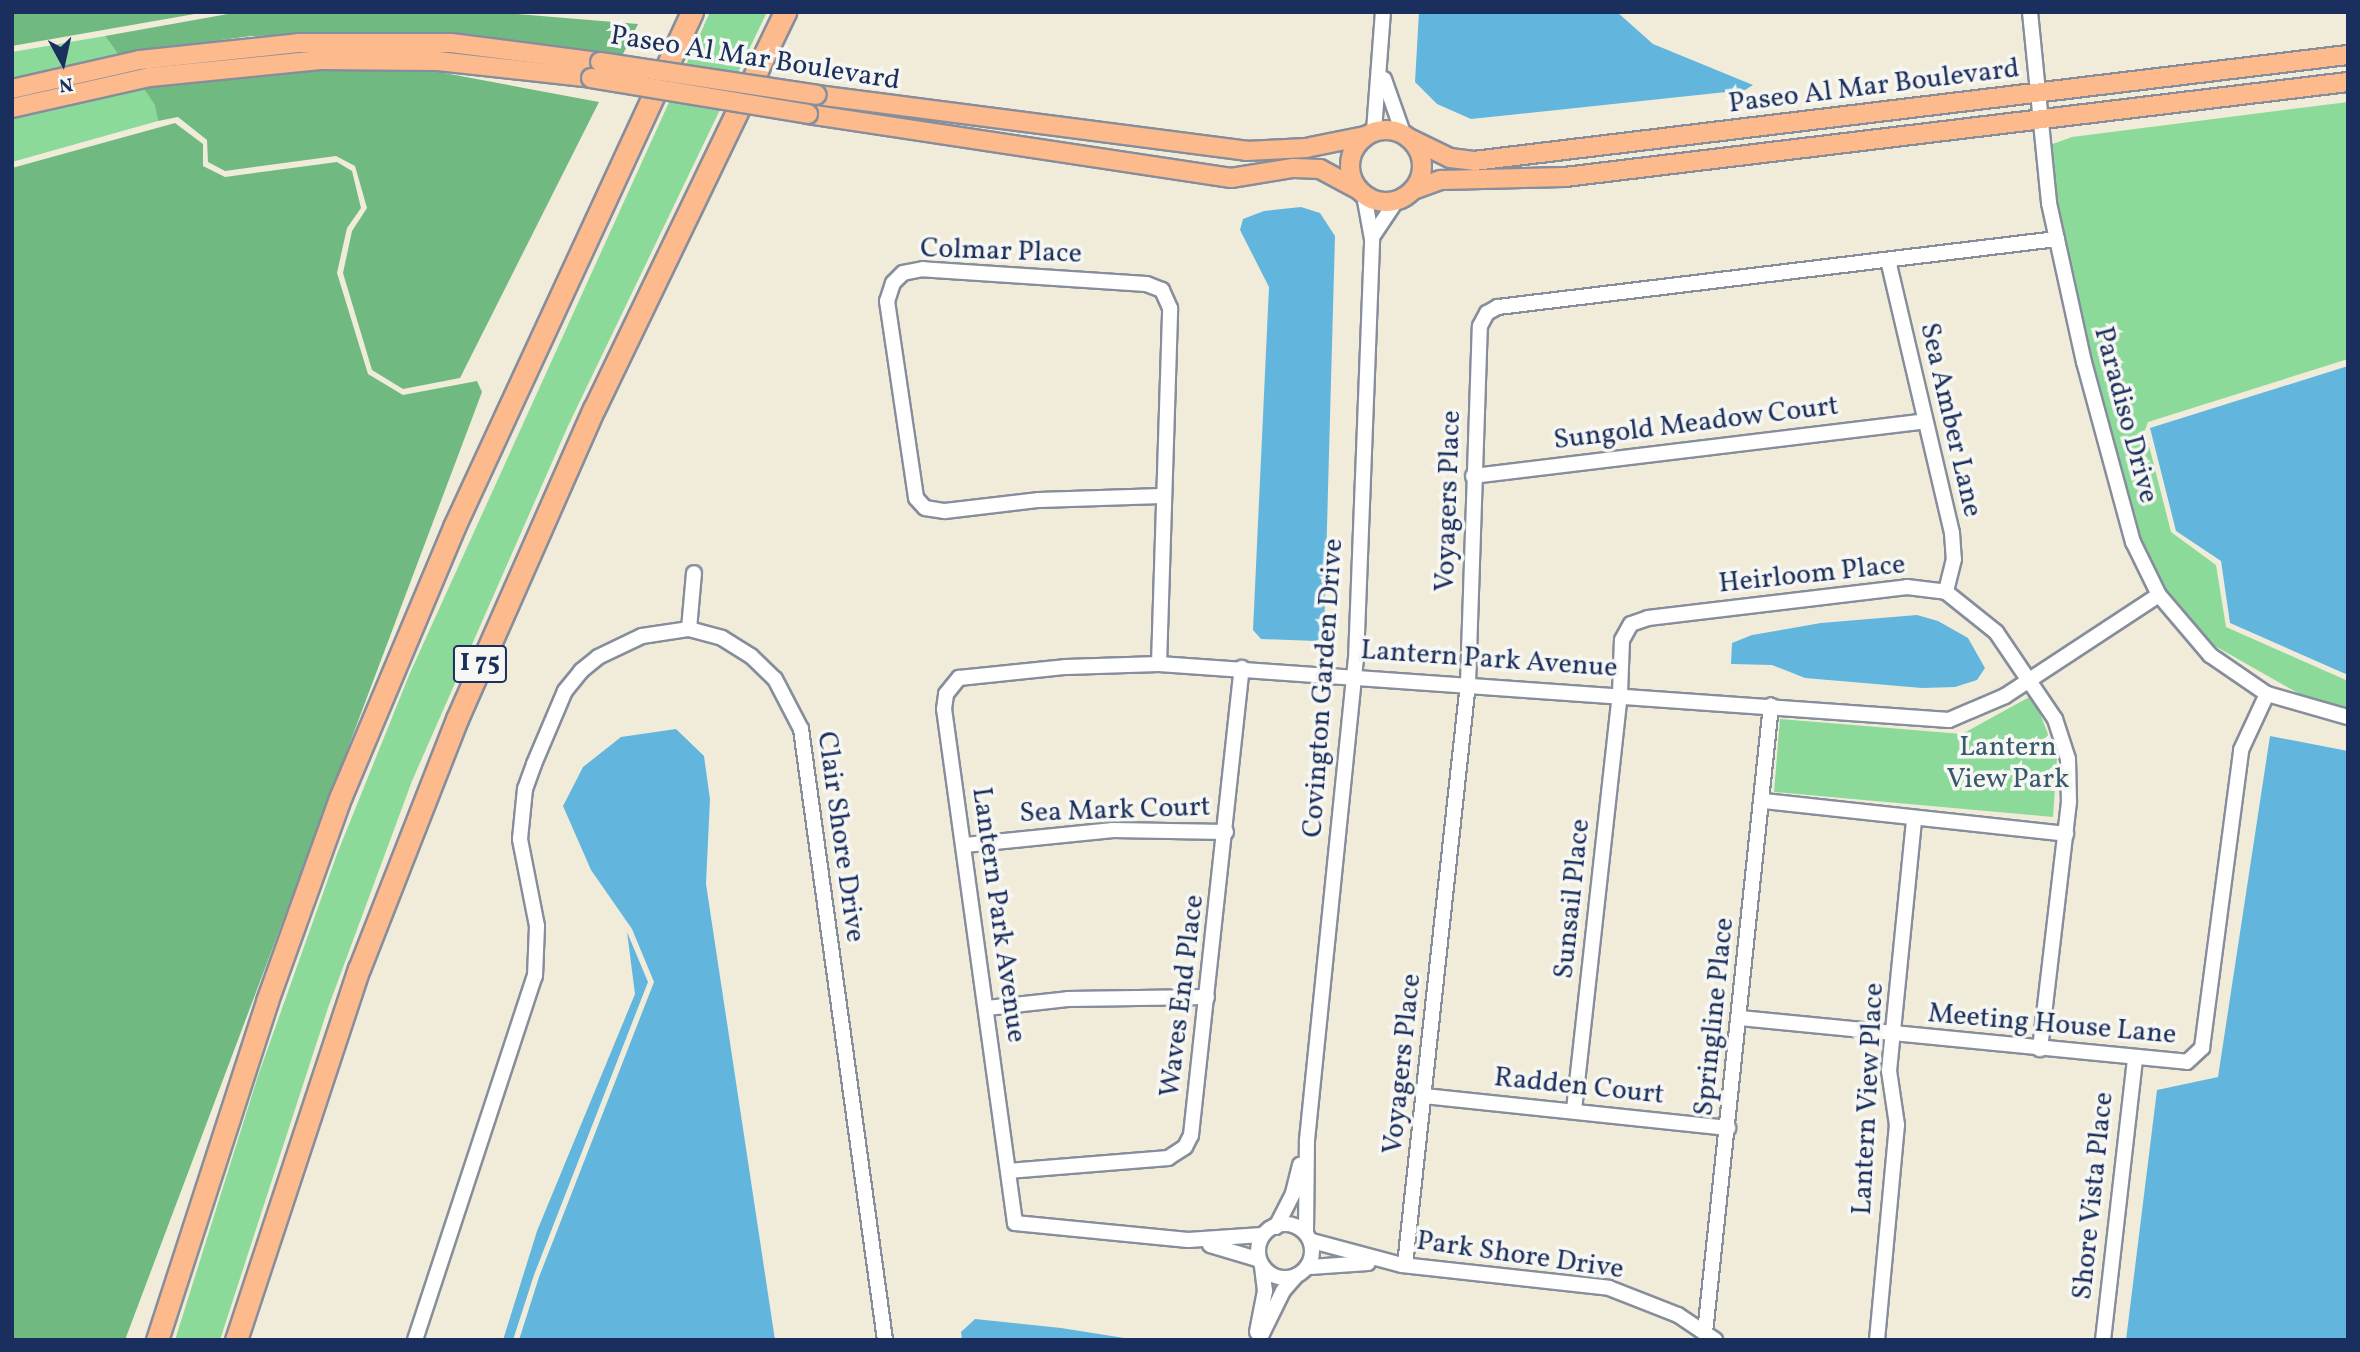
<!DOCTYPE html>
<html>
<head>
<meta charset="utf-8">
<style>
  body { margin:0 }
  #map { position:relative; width:2360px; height:1352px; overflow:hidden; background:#f1ecda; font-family:Vollkorn,serif }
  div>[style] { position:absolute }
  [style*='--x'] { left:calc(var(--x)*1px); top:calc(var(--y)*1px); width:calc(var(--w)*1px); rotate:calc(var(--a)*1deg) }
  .green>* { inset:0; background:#8bda9a }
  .forest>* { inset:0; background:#70ba82 }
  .water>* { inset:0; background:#62b6de }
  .roads { filter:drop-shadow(2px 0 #868e9c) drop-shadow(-2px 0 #868e9c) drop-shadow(0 2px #868e9c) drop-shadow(0 -2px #868e9c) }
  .minor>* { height:14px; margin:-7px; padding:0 7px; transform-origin:7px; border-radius:7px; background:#fff }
  .minor>.ring { margin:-7px; padding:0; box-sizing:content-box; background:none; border:14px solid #fff; border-radius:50% }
  .major>* { height:18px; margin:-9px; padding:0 9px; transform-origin:9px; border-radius:9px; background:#fcba8d }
  .major>.ring { margin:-9px; padding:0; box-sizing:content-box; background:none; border:18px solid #fcba8d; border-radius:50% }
  .highway>* { height:21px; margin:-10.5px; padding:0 10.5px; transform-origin:10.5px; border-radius:10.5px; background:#fcba8d }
  .bridges { filter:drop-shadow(2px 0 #868e9c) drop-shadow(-2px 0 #868e9c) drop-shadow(0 2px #868e9c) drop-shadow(0 -2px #868e9c) }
  .major-bridge>* { height:18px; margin:-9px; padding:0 9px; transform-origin:9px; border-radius:9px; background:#fcba8d }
  span { translate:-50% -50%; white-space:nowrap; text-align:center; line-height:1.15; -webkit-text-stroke:7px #f6f6f2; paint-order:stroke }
  .shield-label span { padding:2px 5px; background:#f6f6f2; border:2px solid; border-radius:5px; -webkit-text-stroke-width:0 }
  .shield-label { font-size:26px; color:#1b2f5e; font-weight:700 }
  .street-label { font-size:28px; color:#1b2f5e }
  .park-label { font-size:28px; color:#375a6d }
  .frame { position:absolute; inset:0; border:14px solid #1b2f5e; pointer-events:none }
  .north { position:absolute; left:28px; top:28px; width:70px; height:70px; -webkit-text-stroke:5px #f6f6f2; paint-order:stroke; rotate:172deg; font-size:19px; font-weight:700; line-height:28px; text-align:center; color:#1b2f5e }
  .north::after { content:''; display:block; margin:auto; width:24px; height:32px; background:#1b2f5e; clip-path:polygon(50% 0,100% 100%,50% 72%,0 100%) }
</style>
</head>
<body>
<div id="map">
  <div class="green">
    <i style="clip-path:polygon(710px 12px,767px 12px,568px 426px,412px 781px,328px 1008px,220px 1340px,175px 1340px,258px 1076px,337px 854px,410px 673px)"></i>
    <i style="clip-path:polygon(105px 36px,118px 54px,12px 78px,12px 52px)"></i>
    <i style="clip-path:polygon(142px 86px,156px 105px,158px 121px,12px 162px,12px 112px)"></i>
    <i style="clip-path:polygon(2348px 102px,2348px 359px,2148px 422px,2145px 430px,2171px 532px,2216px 565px,2226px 627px,2348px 681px,2348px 709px,2317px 704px,2208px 642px,2162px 586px,2139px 540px,2090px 360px,2055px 202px,2050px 145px,2072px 137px)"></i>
    <i style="clip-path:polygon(2033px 695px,2057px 758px,2053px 817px,1774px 792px,1780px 719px,1962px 734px)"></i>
  </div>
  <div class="forest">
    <i style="clip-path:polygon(12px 12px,206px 12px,12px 46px)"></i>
    <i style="clip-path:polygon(239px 12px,493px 12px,638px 24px,621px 58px,400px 33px,251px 36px,118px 54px,105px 36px)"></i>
    <i style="clip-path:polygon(321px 67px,439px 72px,599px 102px,460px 378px,403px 389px,372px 370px,343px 273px,352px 231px,367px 208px,355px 166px,336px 156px,225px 171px,208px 162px,207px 140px,178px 117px,158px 121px,155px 105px,142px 86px)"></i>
    <i style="clip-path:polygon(175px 123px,203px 144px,203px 166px,225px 177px,337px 162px,352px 171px,361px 208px,347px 228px,337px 273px,368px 374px,403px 395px,477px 381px,482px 392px,125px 1340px,12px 1340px,12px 168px)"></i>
  </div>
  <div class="water">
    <i style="clip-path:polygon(1419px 12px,1617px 12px,1653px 44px,1753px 85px,1745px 90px,1471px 119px,1437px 104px,1415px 82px)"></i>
    <i style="clip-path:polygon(1301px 207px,1320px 213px,1335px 236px,1324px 636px,1316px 641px,1261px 639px,1253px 630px,1269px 287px,1240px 230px,1243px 219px,1264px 211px)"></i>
    <i style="clip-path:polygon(2348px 366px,2348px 675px,2230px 623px,2221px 561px,2176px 531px,2150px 428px)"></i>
    <i style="clip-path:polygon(1917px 615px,1938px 621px,1968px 638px,1985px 668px,1977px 680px,1955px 687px,1922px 688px,1805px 678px,1772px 665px,1731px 664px,1732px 643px,1752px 635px,1821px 623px)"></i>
    <i style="clip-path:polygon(676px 729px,704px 756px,710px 799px,706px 884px,775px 1340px,519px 1340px,539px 1277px,654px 982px,632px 929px,591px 870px,563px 806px,583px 767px,621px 737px)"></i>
    <i style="clip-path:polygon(2270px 736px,2348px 751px,2348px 1340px,2126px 1340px,2157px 1090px,2218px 1077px)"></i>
    <i style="clip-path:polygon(627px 932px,648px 982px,534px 1275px,513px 1340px,503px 1340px,537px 1231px,635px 994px)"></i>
    <i style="clip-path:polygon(975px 1319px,1061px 1328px,1137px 1340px,962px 1340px,961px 1332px)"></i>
  </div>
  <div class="roads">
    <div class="minor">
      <i style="--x:2030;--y:12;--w:192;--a:84.3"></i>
      <i style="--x:2049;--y:203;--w:163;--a:77.6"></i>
      <i style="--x:2084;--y:362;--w:187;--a:74.8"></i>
      <i style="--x:2133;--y:542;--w:59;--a:63.9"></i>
      <i style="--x:2159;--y:595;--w:79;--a:49.6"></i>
      <i style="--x:2210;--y:655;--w:69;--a:34.4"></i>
      <i style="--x:2267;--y:694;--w:84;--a:15.9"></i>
      <i style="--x:1384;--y:79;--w:57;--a:70.6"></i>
      <i style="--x:1374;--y:131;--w:119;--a:-85.7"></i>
      <i style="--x:1372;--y:237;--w:45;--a:-56"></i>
      <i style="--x:1888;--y:260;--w:280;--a:76.8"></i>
      <i style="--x:1952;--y:533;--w:26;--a:86"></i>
      <i style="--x:1954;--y:559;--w:34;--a:104"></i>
      <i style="--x:1473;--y:476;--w:455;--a:-6.9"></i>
      <i style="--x:689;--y:629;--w:56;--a:-84.9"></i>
      <i style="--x:1159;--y:664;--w:356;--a:-88.2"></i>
      <i style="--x:1170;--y:308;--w:20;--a:-114"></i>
      <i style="--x:1162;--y:290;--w:17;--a:-159"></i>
      <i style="--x:1146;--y:284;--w:224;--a:-176.2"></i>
      <i style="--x:923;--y:269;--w:20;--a:169"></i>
      <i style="--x:903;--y:273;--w:14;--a:135"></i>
      <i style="--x:893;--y:283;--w:19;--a:108"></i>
      <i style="--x:887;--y:301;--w:199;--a:81.6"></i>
      <i style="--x:916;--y:498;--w:13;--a:48"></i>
      <i style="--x:925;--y:508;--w:20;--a:9"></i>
      <i style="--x:945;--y:511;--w:95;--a:-6.7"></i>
      <i style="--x:1039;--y:500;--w:123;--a:-1.9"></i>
      <i style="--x:1764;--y:801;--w:304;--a:6.2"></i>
      <i style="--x:965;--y:845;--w:149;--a:-5.8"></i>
      <i style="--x:1113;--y:830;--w:113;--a:1"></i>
      <i style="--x:987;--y:1008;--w:81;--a:-6.3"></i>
      <i style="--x:1068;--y:999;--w:139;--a:-0.8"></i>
      <i style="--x:1740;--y:1018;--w:449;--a:5.6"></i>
      <i style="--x:2187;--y:1062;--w:21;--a:-43"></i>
      <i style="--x:2202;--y:1048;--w:301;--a:-82.5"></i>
      <i style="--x:2241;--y:750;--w:62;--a:-65.1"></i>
      <i style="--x:1424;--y:1096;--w:306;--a:6"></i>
      <i style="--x:1574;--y:1110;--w:419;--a:-83.7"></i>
      <i style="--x:1620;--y:694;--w:54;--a:-87.9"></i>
      <i style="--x:1622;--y:640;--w:18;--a:-61"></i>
      <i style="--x:1631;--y:624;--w:18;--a:-19"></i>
      <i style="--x:1648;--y:618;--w:261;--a:-6.8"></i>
      <i style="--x:1907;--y:587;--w:39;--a:7"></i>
      <i style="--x:1946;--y:592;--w:64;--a:38.7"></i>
      <i style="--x:1996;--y:632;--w:105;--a:55.9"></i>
      <i style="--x:2055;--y:719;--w:42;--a:72"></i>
      <i style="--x:2068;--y:759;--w:43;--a:88.7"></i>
      <i style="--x:2069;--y:802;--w:249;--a:96.7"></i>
      <i style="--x:1008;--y:1171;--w:161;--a:-4.6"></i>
      <i style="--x:1168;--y:1158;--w:20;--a:-33"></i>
      <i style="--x:1185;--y:1147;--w:13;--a:-63"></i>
      <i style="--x:1191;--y:1135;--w:470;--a:-83.8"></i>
      <i class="ring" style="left:1258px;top:1224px;width:40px;height:40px"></i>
      <i style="--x:1276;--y:1227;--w:38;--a:-63"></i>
      <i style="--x:1293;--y:1193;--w:29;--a:-76"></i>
      <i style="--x:1306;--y:1233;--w:93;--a:-89.4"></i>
      <i style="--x:1307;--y:1140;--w:482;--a:-84.2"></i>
      <i style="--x:1356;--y:660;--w:421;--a:-87.8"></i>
      <i style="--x:1372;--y:239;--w:45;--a:-100.3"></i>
      <i style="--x:1262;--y:1235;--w:74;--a:176.1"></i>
      <i style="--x:1188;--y:1240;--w:174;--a:-174.4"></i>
      <i style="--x:1015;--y:1223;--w:519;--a:-97.86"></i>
      <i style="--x:944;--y:709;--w:15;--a:-82"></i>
      <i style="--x:946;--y:694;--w:21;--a:-51"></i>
      <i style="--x:959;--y:678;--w:108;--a:-5.9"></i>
      <i style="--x:1066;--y:667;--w:93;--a:-1.8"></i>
      <i style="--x:1159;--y:664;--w:792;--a:4.05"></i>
      <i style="--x:1949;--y:720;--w:61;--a:-23.2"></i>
      <i style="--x:2005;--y:696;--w:184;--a:-33.3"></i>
      <i style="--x:1312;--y:1241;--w:93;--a:14.9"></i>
      <i style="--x:1402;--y:1265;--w:208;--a:6.3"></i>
      <i style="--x:1609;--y:1288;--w:74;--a:21.4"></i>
      <i style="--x:1678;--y:1315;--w:45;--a:34"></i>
      <i style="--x:1210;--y:1245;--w:49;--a:16.6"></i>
      <i style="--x:1405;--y:1265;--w:585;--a:-83.82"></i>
      <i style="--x:1468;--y:683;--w:357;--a:-88.1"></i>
      <i style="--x:1480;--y:326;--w:15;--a:-62"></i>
      <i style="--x:1487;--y:313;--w:13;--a:-29"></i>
      <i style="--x:1498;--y:307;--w:563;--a:-6.94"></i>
      <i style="--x:1310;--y:1267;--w:58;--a:-3.9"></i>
      <i style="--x:1257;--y:1332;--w:42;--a:-79"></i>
      <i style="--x:1265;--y:1291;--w:24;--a:-97"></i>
      <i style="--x:1705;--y:1333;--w:631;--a:-84"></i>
      <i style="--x:415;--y:1340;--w:383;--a:-71.8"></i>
      <i style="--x:535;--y:976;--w:50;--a:-87.7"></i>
      <i style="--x:537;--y:926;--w:89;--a:-101.1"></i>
      <i style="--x:520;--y:839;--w:50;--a:-84.3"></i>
      <i style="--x:525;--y:789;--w:27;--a:-70"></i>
      <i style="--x:534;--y:764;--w:79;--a:-67"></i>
      <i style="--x:565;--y:691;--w:26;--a:-51"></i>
      <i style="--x:581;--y:671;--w:22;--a:-39"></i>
      <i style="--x:598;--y:657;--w:49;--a:-25.5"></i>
      <i style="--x:642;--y:636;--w:48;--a:-8.5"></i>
      <i style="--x:689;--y:629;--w:34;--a:15"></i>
      <i style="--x:722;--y:638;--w:34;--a:32"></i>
      <i style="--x:751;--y:656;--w:33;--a:44"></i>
      <i style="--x:775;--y:679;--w:56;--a:62.5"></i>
      <i style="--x:801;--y:729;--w:617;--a:82.17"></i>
      <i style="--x:1259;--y:1340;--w:55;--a:-63.9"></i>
      <i style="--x:1283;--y:1291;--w:21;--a:-49"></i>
      <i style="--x:1877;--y:1340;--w:216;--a:-84.7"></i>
      <i style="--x:1897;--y:1125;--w:55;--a:-98.4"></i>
      <i style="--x:1889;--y:1071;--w:253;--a:-84.3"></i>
      <i style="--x:2103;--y:1340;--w:284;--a:-83.5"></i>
    </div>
    <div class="major">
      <i style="--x:12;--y:89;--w:131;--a:-12.8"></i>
      <i style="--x:140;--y:60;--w:159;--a:-6.1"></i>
      <i style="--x:298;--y:43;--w:153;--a:0"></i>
      <i style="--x:451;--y:43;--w:150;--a:7.3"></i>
      <i style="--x:817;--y:95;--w:433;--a:7.4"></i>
      <i style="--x:1246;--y:151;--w:60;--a:-2.9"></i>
      <i style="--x:1306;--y:148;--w:60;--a:-11.5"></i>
      <i style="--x:12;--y:108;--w:141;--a:-12.7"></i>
      <i style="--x:150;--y:77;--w:171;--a:-5.7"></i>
      <i style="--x:320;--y:60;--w:118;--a:0.5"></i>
      <i style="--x:438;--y:61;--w:154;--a:6.3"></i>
      <i style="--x:808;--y:114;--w:428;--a:8.6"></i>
      <i style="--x:1231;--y:178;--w:63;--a:-9.2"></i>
      <i style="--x:1293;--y:168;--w:27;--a:2"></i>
      <i style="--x:1320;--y:169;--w:44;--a:28.3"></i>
      <i class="ring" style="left:1350px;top:130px;width:54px;height:54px"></i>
      <i style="--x:1411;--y:139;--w:43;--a:26"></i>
      <i style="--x:1450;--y:158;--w:24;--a:7"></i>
      <i style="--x:1474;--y:161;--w:880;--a:-6.92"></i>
      <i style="--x:1413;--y:190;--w:30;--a:-20"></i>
      <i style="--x:1441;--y:180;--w:124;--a:-1.4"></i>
      <i style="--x:1565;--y:177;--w:789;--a:-6.92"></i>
    </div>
    <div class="highway">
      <i style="--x:157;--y:1340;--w:356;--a:-72"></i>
      <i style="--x:267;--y:1001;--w:218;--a:-70.2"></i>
      <i style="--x:341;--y:796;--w:292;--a:-67.2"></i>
      <i style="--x:454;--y:527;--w:567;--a:-65.2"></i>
      <i style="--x:236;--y:1340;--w:391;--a:-71.7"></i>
      <i style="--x:359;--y:969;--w:269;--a:-68.6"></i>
      <i style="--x:457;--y:719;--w:339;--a:-66.2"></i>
      <i style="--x:594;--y:409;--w:441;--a:-64.3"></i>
    </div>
  </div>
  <div class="bridges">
    <div class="major-bridge">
      <i style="--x:600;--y:62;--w:219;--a:8.6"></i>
      <i style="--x:591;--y:78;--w:220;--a:9.4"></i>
    </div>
  </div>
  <div class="shield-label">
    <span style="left:480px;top:664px">I 75</span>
  </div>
  <div class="street-label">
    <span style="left:755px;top:59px;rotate:9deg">Paseo Al Mar Boulevard</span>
    <span style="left:1874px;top:87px;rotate:-7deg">Paseo Al Mar Boulevard</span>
    <span style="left:1001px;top:252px;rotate:2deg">Colmar Place</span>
    <span style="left:2125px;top:415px;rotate:75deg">Paradiso Drive</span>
    <span style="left:1950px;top:420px;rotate:77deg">Sea Amber Lane</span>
    <span style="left:1696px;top:424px;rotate:-7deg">Sungold Meadow Court</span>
    <span style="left:1449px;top:501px;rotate:-88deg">Voyagers Place</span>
    <span style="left:1812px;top:575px;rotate:-6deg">Heirloom Place</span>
    <span style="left:1489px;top:660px;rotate:4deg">Lantern Park Avenue</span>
    <span style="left:1324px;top:688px;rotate:-86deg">Covington Garden Drive</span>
    <span style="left:1115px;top:811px;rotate:-2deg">Sea Mark Court</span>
    <span style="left:840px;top:837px;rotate:82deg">Clair Shore Drive</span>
    <span style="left:1573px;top:899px;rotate:-84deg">Sunsail Place</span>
    <span style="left:998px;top:915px;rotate:82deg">Lantern Park Avenue</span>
    <span style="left:1183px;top:996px;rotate:-83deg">Waves End Place</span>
    <span style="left:1715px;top:1017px;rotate:-84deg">Springline Place</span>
    <span style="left:2052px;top:1025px;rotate:5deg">Meeting House Lane</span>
    <span style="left:1403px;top:1064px;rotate:-84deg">Voyagers Place</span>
    <span style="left:1579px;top:1087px;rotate:6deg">Radden Court</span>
    <span style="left:1869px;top:1099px;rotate:-87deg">Lantern View Place</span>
    <span style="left:2094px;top:1196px;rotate:-84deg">Shore Vista Place</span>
    <span style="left:1520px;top:1256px;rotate:8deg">Park Shore Drive</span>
  </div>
  <div class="park-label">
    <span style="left:2008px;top:764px">Lantern<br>View Park</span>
  </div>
  <div class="frame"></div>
  <div class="north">N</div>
</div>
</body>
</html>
